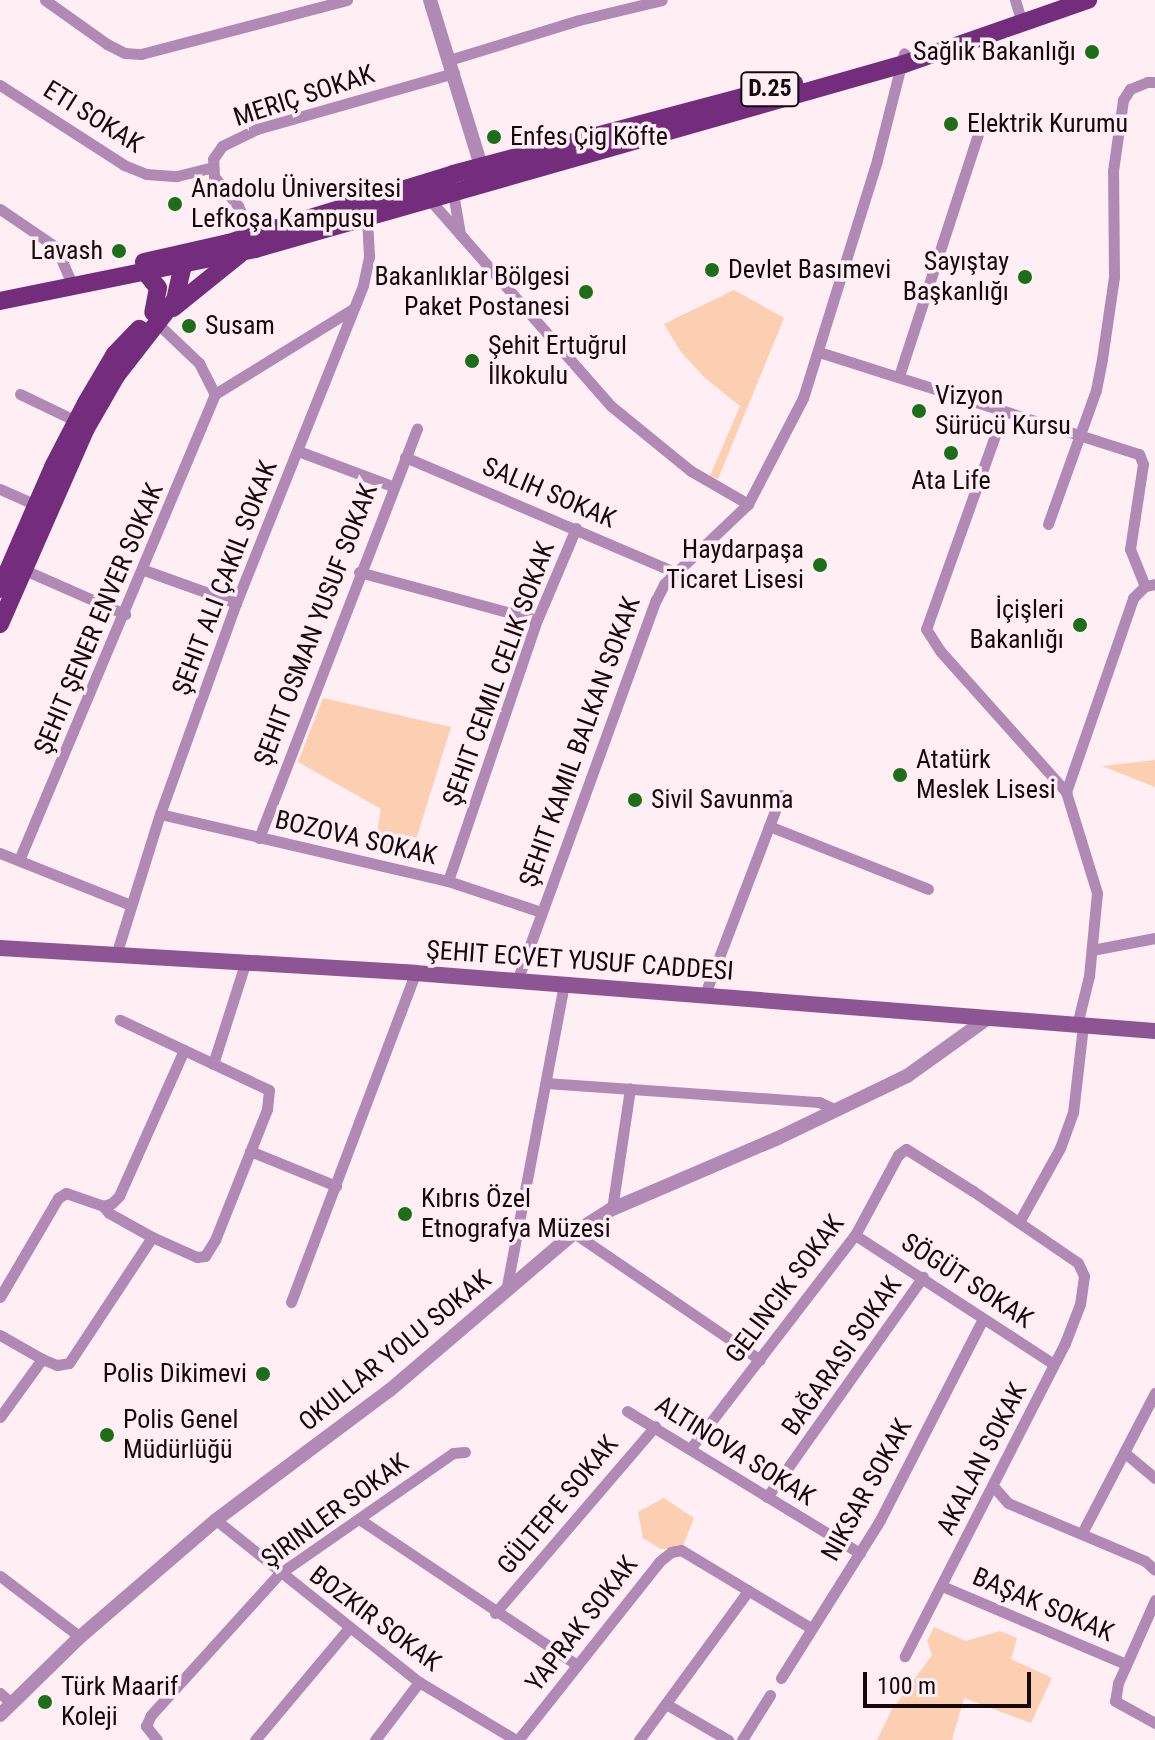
<!DOCTYPE html>
<html>
<head>
<meta charset="utf-8">
<style>
  body { margin:0 }
  #map { position:relative; width:1155px; height:1740px; overflow:hidden; background:#ffeef4; font-family:"Roboto Condensed",sans-serif }
  div>[style] { position:absolute }
  [style*='--x'] { left:calc(var(--x)*1px); top:calc(var(--y)*1px); width:calc(var(--w)*1px); rotate:calc(var(--a)*1deg) }
  .green>* { inset:0; background:#fcceb2 }
  .minor>* { height:11px; margin:-5.5px; padding:0 5.5px; transform-origin:5.5px; border-radius:5.5px; background:#b089b4 }
  .tertiary>* { height:14px; margin:-7px; padding:0 7px; transform-origin:7px; border-radius:7px; background:#b089b4 }
  .secondary>* { height:16px; margin:-8px; padding:0 8px; transform-origin:8px; border-radius:8px; background:#8e5594 }
  .primary>* { height:18px; margin:-9px; padding:0 9px; transform-origin:9px; border-radius:9px; background:#742d7c }
  .dots>* { width:22px; height:22px; translate:-50% -50%; box-sizing:border-box; border:4px solid #ffeef4; border-radius:50% }
  span { translate:-50% -50%; white-space:nowrap; text-align:center; line-height:1.15; -webkit-text-stroke:7px #ffeef4; paint-order:stroke }
  .shield-label span { padding:2px 6px; background:#ffeef4; border:2px solid; border-radius:6px; -webkit-text-stroke-width:0 }
  .shield-label { font-size:24px; color:#16090e; font-weight:700 }
  .poi-label { font-size:26px; color:#16090e }
  .right { translate:-100% -50%; text-align:right }
  .left { translate:0 -50%; text-align:left }
  .street-label { font-size:26px; color:#16090e }
  .scale { position:absolute; left:863px; top:1672px; width:168px; height:36px; box-sizing:border-box; border:4px solid #16090e; border-top:0; padding-left:10px; font-size:24px; line-height:28px; white-space:nowrap; color:#16090e; -webkit-text-stroke:6px #ffeef4; paint-order:stroke }
</style>
</head>
<body>
<div id="map">
  <div class="green">
    <i style="clip-path:polygon(734px 290px,784px 318px,718px 479px,710px 476px,740px 406px,705px 378px,681px 352px,664px 324px)"></i>
    <i style="clip-path:polygon(323px 698px,451px 727px,410px 859px,374px 850px,381px 809px,298px 762px)"></i>
    <i style="clip-path:polygon(1155px 760px,1155px 787px,1102px 766px)"></i>
    <i style="clip-path:polygon(664px 1498px,694px 1518px,682px 1548px,661px 1549px,643px 1538px,638px 1512px)"></i>
    <i style="clip-path:polygon(934px 1627px,966px 1641px,1000px 1631px,1017px 1638px,1011px 1659px,1052px 1678px,1031px 1723px,964px 1698px,952px 1740px,877px 1740px,891px 1711px,932px 1655px,927px 1641px)"></i>
  </div>
  <div class="minor">
    <i style="--x:45;--y:0;--w:76;--a:35.4"></i>
    <i style="--x:107;--y:44;--w:20;--a:27"></i>
    <i style="--x:125;--y:53;--w:16;--a:4"></i>
    <i style="--x:141;--y:54;--w:213;--a:-14.7"></i>
    <i style="--x:1015;--y:0;--w:14;--a:73"></i>
    <i style="--x:449;--y:60;--w:136;--a:-17.1"></i>
    <i style="--x:579;--y:20;--w:85;--a:-13.5"></i>
    <i style="--x:0;--y:85;--w:148;--a:32.8"></i>
    <i style="--x:124;--y:165;--w:24;--a:22"></i>
    <i style="--x:146;--y:174;--w:31;--a:4"></i>
    <i style="--x:177;--y:176;--w:37;--a:-14"></i>
    <i style="--x:452;--y:187;--w:48;--a:80.3"></i>
    <i style="--x:430;--y:200;--w:274;--a:48.7"></i>
    <i style="--x:611;--y:406;--w:103;--a:39.1"></i>
    <i style="--x:691;--y:471;--w:66;--a:30.1"></i>
    <i style="--x:0;--y:209;--w:68;--a:34.2"></i>
    <i style="--x:56;--y:247;--w:40;--a:66.6"></i>
    <i style="--x:252;--y:240;--w:37;--a:-112"></i>
    <i style="--x:238;--y:206;--w:38;--a:-129"></i>
    <i style="--x:214;--y:176;--w:17;--a:-93"></i>
    <i style="--x:213;--y:159;--w:16;--a:-55"></i>
    <i style="--x:222;--y:146;--w:39;--a:-26"></i>
    <i style="--x:257;--y:129;--w:205;--a:-15.9"></i>
    <i style="--x:158;--y:324;--w:57;--a:43.6"></i>
    <i style="--x:199;--y:363;--w:35;--a:63"></i>
    <i style="--x:819;--y:352;--w:336;--a:17.7"></i>
    <i style="--x:1139;--y:454;--w:11;--a:68"></i>
    <i style="--x:1143;--y:464;--w:86;--a:98.7"></i>
    <i style="--x:1130;--y:549;--w:40;--a:68"></i>
    <i style="--x:899;--y:376;--w:255;--a:-71.9"></i>
    <i style="--x:20;--y:394;--w:62;--a:25.7"></i>
    <i style="--x:215;--y:394;--w:163;--a:-31.7"></i>
    <i style="--x:1003;--y:413;--w:229;--a:109.6"></i>
    <i style="--x:926;--y:629;--w:27;--a:57"></i>
    <i style="--x:941;--y:652;--w:188;--a:48.2"></i>
    <i style="--x:1066;--y:792;--w:106;--a:72.9"></i>
    <i style="--x:1097;--y:893;--w:83;--a:95.5"></i>
    <i style="--x:1089;--y:976;--w:50;--a:103.8"></i>
    <i style="--x:298;--y:451;--w:100;--a:20.4"></i>
    <i style="--x:405;--y:457;--w:293;--a:23.1"></i>
    <i style="--x:0;--y:489;--w:39;--a:24"></i>
    <i style="--x:1048;--y:524;--w:142;--a:-70.3"></i>
    <i style="--x:1096;--y:390;--w:32;--a:-79"></i>
    <i style="--x:1102;--y:359;--w:83;--a:-81.7"></i>
    <i style="--x:1114;--y:277;--w:106;--a:-90.5"></i>
    <i style="--x:1113;--y:171;--w:72;--a:-82"></i>
    <i style="--x:1123;--y:100;--w:13;--a:-58"></i>
    <i style="--x:1130;--y:89;--w:18;--a:-22"></i>
    <i style="--x:1147;--y:82;--w:8;--a:0"></i>
    <i style="--x:20;--y:568;--w:115;--a:23.7"></i>
    <i style="--x:144;--y:570;--w:98;--a:19.7"></i>
    <i style="--x:359;--y:572;--w:184;--a:15.1"></i>
    <i style="--x:1066;--y:792;--w:205;--a:-70.9"></i>
    <i style="--x:1133;--y:598;--w:17;--a:-45"></i>
    <i style="--x:1145;--y:586;--w:10;--a:-11"></i>
    <i style="--x:160;--y:814;--w:296;--a:13.1"></i>
    <i style="--x:448;--y:881;--w:98;--a:18.4"></i>
    <i style="--x:769;--y:826;--w:171;--a:21.6"></i>
    <i style="--x:259;--y:838;--w:439;--a:-68.9"></i>
    <i style="--x:0;--y:853;--w:141;--a:21.7"></i>
    <i style="--x:19;--y:860;--w:506;--a:-67.19"></i>
    <i style="--x:448;--y:881;--w:276;--a:-71.2"></i>
    <i style="--x:537;--y:620;--w:100;--a:-67"></i>
    <i style="--x:1092;--y:950;--w:64;--a:-10.8"></i>
    <i style="--x:116;--y:955;--w:148;--a:-72.7"></i>
    <i style="--x:160;--y:814;--w:224;--a:-70.2"></i>
    <i style="--x:236;--y:603;--w:342;--a:-68.2"></i>
    <i style="--x:363;--y:285;--w:30;--a:-78"></i>
    <i style="--x:369;--y:256;--w:39;--a:-93"></i>
    <i style="--x:517;--y:981;--w:406;--a:-70"></i>
    <i style="--x:656;--y:600;--w:18;--a:-63"></i>
    <i style="--x:664;--y:584;--w:116;--a:-43.6"></i>
    <i style="--x:748;--y:504;--w:119;--a:-62.6"></i>
    <i style="--x:803;--y:398;--w:249;--a:-72.7"></i>
    <i style="--x:877;--y:160;--w:110;--a:-75.8"></i>
    <i style="--x:705;--y:994;--w:213;--a:-69.1"></i>
    <i style="--x:213;--y:1064;--w:105;--a:-72.3"></i>
    <i style="--x:546;--y:1083;--w:274;--a:4"></i>
    <i style="--x:819;--y:1102;--w:19;--a:25"></i>
    <i style="--x:250;--y:1151;--w:93;--a:22.1"></i>
    <i style="--x:103;--y:1206;--w:9;--a:-18"></i>
    <i style="--x:112;--y:1203;--w:10;--a:-45"></i>
    <i style="--x:119;--y:1196;--w:160;--a:-66"></i>
    <i style="--x:612;--y:1209;--w:122;--a:-81.5"></i>
    <i style="--x:1019;--y:1222;--w:85;--a:-61"></i>
    <i style="--x:1060;--y:1148;--w:37;--a:-70"></i>
    <i style="--x:1073;--y:1113;--w:89;--a:-83.5"></i>
    <i style="--x:574;--y:1233;--w:225;--a:34.3"></i>
    <i style="--x:855;--y:1235;--w:237;--a:33"></i>
    <i style="--x:506;--y:1291;--w:312;--a:-79.3"></i>
    <i style="--x:0;--y:1297;--w:115;--a:-59.6"></i>
    <i style="--x:58;--y:1198;--w:9;--a:-32"></i>
    <i style="--x:66;--y:1193;--w:39;--a:19"></i>
    <i style="--x:103;--y:1206;--w:9;--a:49"></i>
    <i style="--x:109;--y:1213;--w:49;--a:29.2"></i>
    <i style="--x:152;--y:1237;--w:49;--a:24"></i>
    <i style="--x:197;--y:1257;--w:8;--a:-7"></i>
    <i style="--x:205;--y:1256;--w:19;--a:-58"></i>
    <i style="--x:215;--y:1240;--w:141;--a:-68.3"></i>
    <i style="--x:267;--y:1109;--w:19;--a:-84"></i>
    <i style="--x:269;--y:1090;--w:165;--a:-154.8"></i>
    <i style="--x:291;--y:1302;--w:352;--a:-69.3"></i>
    <i style="--x:0;--y:1335;--w:48;--a:29.7"></i>
    <i style="--x:42;--y:1359;--w:16;--a:22"></i>
    <i style="--x:57;--y:1365;--w:12;--a:-9"></i>
    <i style="--x:69;--y:1363;--w:151;--a:-56.6"></i>
    <i style="--x:627;--y:1411;--w:273;--a:31.4"></i>
    <i style="--x:0;--y:1417;--w:72;--a:-54.1"></i>
    <i style="--x:690;--y:1449;--w:270;--a:-52.4"></i>
    <i style="--x:855;--y:1235;--w:91;--a:-61.7"></i>
    <i style="--x:898;--y:1155;--w:10;--a:-37"></i>
    <i style="--x:906;--y:1149;--w:79;--a:32.1"></i>
    <i style="--x:973;--y:1191;--w:127;--a:34.4"></i>
    <i style="--x:1078;--y:1263;--w:14;--a:65"></i>
    <i style="--x:1084;--y:1276;--w:28;--a:98"></i>
    <i style="--x:1080;--y:1304;--w:42;--a:111"></i>
    <i style="--x:1065;--y:1343;--w:352;--a:117.1"></i>
    <i style="--x:1125;--y:1453;--w:39;--a:40"></i>
    <i style="--x:994;--y:1487;--w:21;--a:49"></i>
    <i style="--x:1008;--y:1503;--w:149;--a:22.9"></i>
    <i style="--x:1145;--y:1561;--w:13;--a:42"></i>
    <i style="--x:767;--y:1497;--w:270;--a:-54.7"></i>
    <i style="--x:359;--y:1519;--w:262;--a:33.8"></i>
    <i style="--x:216;--y:1520;--w:260;--a:38.6"></i>
    <i style="--x:419;--y:1682;--w:113;--a:30.9"></i>
    <i style="--x:1082;--y:1533;--w:158;--a:-62.5"></i>
    <i style="--x:0;--y:1576;--w:101;--a:37.3"></i>
    <i style="--x:942;--y:1586;--w:200;--a:23"></i>
    <i style="--x:1155;--y:1600;--w:91;--a:114"></i>
    <i style="--x:1118;--y:1683;--w:18;--a:99"></i>
    <i style="--x:1115;--y:1701;--w:46;--a:28.8"></i>
    <i style="--x:495;--y:1613;--w:246;--a:-49.4"></i>
    <i style="--x:781;--y:1678;--w:186;--a:-57.9"></i>
    <i style="--x:880;--y:1520;--w:226;--a:-62.9"></i>
    <i style="--x:0;--y:1693;--w:15;--a:42"></i>
    <i style="--x:666;--y:1704;--w:72;--a:30.1"></i>
    <i style="--x:157;--y:1740;--w:18;--a:-128"></i>
    <i style="--x:146;--y:1726;--w:12;--a:-66"></i>
    <i style="--x:151;--y:1715;--w:190;--a:-47.8"></i>
    <i style="--x:279;--y:1574;--w:212;--a:-34.8"></i>
    <i style="--x:453;--y:1453;--w:12;--a:-5"></i>
    <i style="--x:255;--y:1740;--w:146;--a:-50"></i>
    <i style="--x:375;--y:1740;--w:73;--a:-52.8"></i>
    <i style="--x:518;--y:1740;--w:228;--a:-51.6"></i>
    <i style="--x:660;--y:1561;--w:14;--a:-39"></i>
    <i style="--x:671;--y:1552;--w:10;--a:-11"></i>
    <i style="--x:681;--y:1550;--w:152;--a:31"></i>
    <i style="--x:639;--y:1740;--w:185;--a:-53.8"></i>
    <i style="--x:742;--y:1740;--w:53;--a:-58.1"></i>
  </div>
  <div class="tertiary">
    <i style="--x:430;--y:0;--w:184;--a:72.9"></i>
    <i style="--x:0;--y:1715;--w:112;--a:-44.3"></i>
    <i style="--x:80;--y:1637;--w:179;--a:-40.7"></i>
    <i style="--x:216;--y:1520;--w:217;--a:-36.8"></i>
    <i style="--x:390;--y:1390;--w:242;--a:-40.5"></i>
    <i style="--x:574;--y:1233;--w:43;--a:-32.6"></i>
    <i style="--x:610;--y:1210;--w:181;--a:-23.2"></i>
    <i style="--x:776;--y:1139;--w:145;--a:-25.7"></i>
    <i style="--x:907;--y:1076;--w:100;--a:-35.6"></i>
  </div>
  <div class="secondary">
    <i style="--x:0;--y:948;--w:416;--a:3.4"></i>
    <i style="--x:415;--y:973;--w:742;--a:4.48"></i>
  </div>
  <div class="primary">
    <i style="--x:144;--y:262;--w:86;--a:-12.7"></i>
    <i style="--x:228;--y:243;--w:235;--a:-17"></i>
    <i style="--x:453;--y:174;--w:353;--a:-14.9"></i>
    <i style="--x:146;--y:273;--w:19;--a:51"></i>
    <i style="--x:158;--y:288;--w:25;--a:101"></i>
    <i style="--x:0;--y:301;--w:260;--a:-11.5"></i>
    <i style="--x:255;--y:249;--w:675;--a:-15.91"></i>
    <i style="--x:904;--y:64;--w:195;--a:-19.2"></i>
    <i style="--x:173;--y:308;--w:86;--a:-38.9"></i>
    <i style="--x:0;--y:589;--w:133;--a:-66.5"></i>
    <i style="--x:53;--y:467;--w:72;--a:-62.7"></i>
    <i style="--x:86;--y:403;--w:57;--a:-59.4"></i>
    <i style="--x:115;--y:354;--w:35;--a:-46"></i>
    <i style="--x:0;--y:624;--w:212;--a:-66.3"></i>
    <i style="--x:85;--y:430;--w:62;--a:-60.1"></i>
    <i style="--x:116;--y:376;--w:96;--a:-52.2"></i>
    <i style="--x:175;--y:300;--w:45;--a:-77.2"></i>
  </div>
  <div class="dots">
    <i style="left:1092px;top:52px;background:#1c6f18"></i>
    <i style="left:951px;top:124px;background:#1c6f18"></i>
    <i style="left:494px;top:137px;background:#1c6f18"></i>
    <i style="left:175px;top:204px;background:#1c6f18"></i>
    <i style="left:119px;top:251px;background:#1c6f18"></i>
    <i style="left:712px;top:270px;background:#1c6f18"></i>
    <i style="left:1025px;top:277px;background:#1c6f18"></i>
    <i style="left:586px;top:292px;background:#1c6f18"></i>
    <i style="left:189px;top:326px;background:#1c6f18"></i>
    <i style="left:472px;top:361px;background:#1c6f18"></i>
    <i style="left:919px;top:411px;background:#1c6f18"></i>
    <i style="left:951px;top:453px;background:#1c6f18"></i>
    <i style="left:820px;top:565px;background:#1c6f18"></i>
    <i style="left:1080px;top:625px;background:#1c6f18"></i>
    <i style="left:900px;top:775px;background:#1c6f18"></i>
    <i style="left:635px;top:800px;background:#1c6f18"></i>
    <i style="left:405px;top:1214px;background:#1c6f18"></i>
    <i style="left:263px;top:1374px;background:#1c6f18"></i>
    <i style="left:107px;top:1435px;background:#1c6f18"></i>
    <i style="left:45px;top:1702px;background:#1c6f18"></i>
  </div>
  <div class="shield-label">
    <span style="left:770px;top:89px">D.25</span>
  </div>
  <div class="poi-label">
    <span class="right" style="left:1076px;top:52px">Sağlık Bakanlığı</span>
    <span class="left" style="left:967px;top:124px">Elektrik Kurumu</span>
    <span class="left" style="left:510px;top:137px">Enfes Çig Köfte</span>
    <span class="left" style="left:191px;top:204px">Anadolu Üniversitesi<br>Lefkoşa Kampusu</span>
    <span class="right" style="left:103px;top:251px">Lavash</span>
    <span class="right" style="left:1009px;top:277px">Sayıştay<br>Başkanlığı</span>
    <span class="left" style="left:728px;top:270px">Devlet Basımevi</span>
    <span class="right" style="left:570px;top:292px">Bakanlıklar Bölgesi<br>Paket Postanesi</span>
    <span class="left" style="left:205px;top:326px">Susam</span>
    <span class="left" style="left:488px;top:361px">Şehit Ertuğrul<br>İlkokulu</span>
    <span class="left" style="left:935px;top:411px">Vizyon<br>Sürücü Kursu</span>
    <span style="left:951px;top:481px">Ata Life</span>
    <span class="right" style="left:804px;top:565px">Haydarpaşa<br>Ticaret Lisesi</span>
    <span class="right" style="left:1064px;top:625px">İçişleri<br>Bakanlığı</span>
    <span class="left" style="left:916px;top:775px">Atatürk<br>Meslek Lisesi</span>
    <span class="left" style="left:651px;top:800px">Sivil Savunma</span>
    <span class="left" style="left:421px;top:1214px">Kıbrıs Özel<br>Etnografya Müzesi</span>
    <span class="right" style="left:247px;top:1374px">Polis Dikimevi</span>
    <span class="left" style="left:123px;top:1435px">Polis Genel<br>Müdürlüğü</span>
    <span class="left" style="left:61px;top:1702px">Türk Maarif<br>Koleji</span>
  </div>
  <div class="street-label">
    <span style="left:304px;top:96px;rotate:-18deg">MERIÇ SOKAK</span>
    <span style="left:93px;top:117px;rotate:32deg">ETI SOKAK</span>
    <span style="left:549px;top:493px;rotate:23deg">SALIH SOKAK</span>
    <span style="left:225px;top:578px;rotate:-69deg">ŞEHIT ALI ÇAKIL SOKAK</span>
    <span style="left:99px;top:619px;rotate:-67deg">ŞEHIT ŞENER ENVER SOKAK</span>
    <span style="left:316px;top:625px;rotate:-69deg">ŞEHIT OSMAN YUSUF SOKAK</span>
    <span style="left:499px;top:674px;rotate:-70deg">ŞEHIT CEMIL CELIK SOKAK</span>
    <span style="left:580px;top:742px;rotate:-70deg">ŞEHIT KAMIL BALKAN SOKAK</span>
    <span style="left:356px;top:838px;rotate:13deg">BOZOVA SOKAK</span>
    <span style="left:580px;top:961px;rotate:4deg">ŞEHIT ECVET YUSUF CADDESI</span>
    <span style="left:967px;top:1281px;rotate:33deg">SÖGÜT SOKAK</span>
    <span style="left:785px;top:1289px;rotate:-53deg">GELINCIK SOKAK</span>
    <span style="left:395px;top:1351px;rotate:-39deg">OKULLAR YOLU SOKAK</span>
    <span style="left:842px;top:1356px;rotate:-55deg">BAĞARASI SOKAK</span>
    <span style="left:735px;top:1451px;rotate:32deg">ALTINOVA SOKAK</span>
    <span style="left:982px;top:1459px;rotate:-63deg">AKALAN SOKAK</span>
    <span style="left:867px;top:1490px;rotate:-61deg">NIKSAR SOKAK</span>
    <span style="left:558px;top:1505px;rotate:-50deg">GÜLTEPE SOKAK</span>
    <span style="left:335px;top:1511px;rotate:-36deg">ŞIRINLER SOKAK</span>
    <span style="left:1043px;top:1605px;rotate:23deg">BAŞAK SOKAK</span>
    <span style="left:375px;top:1619px;rotate:37deg">BOZKIR SOKAK</span>
    <span style="left:582px;top:1624px;rotate:-52deg">YAPRAK SOKAK</span>
  </div>
  <div class="scale">100 m</div>
</div>
</body>
</html>
